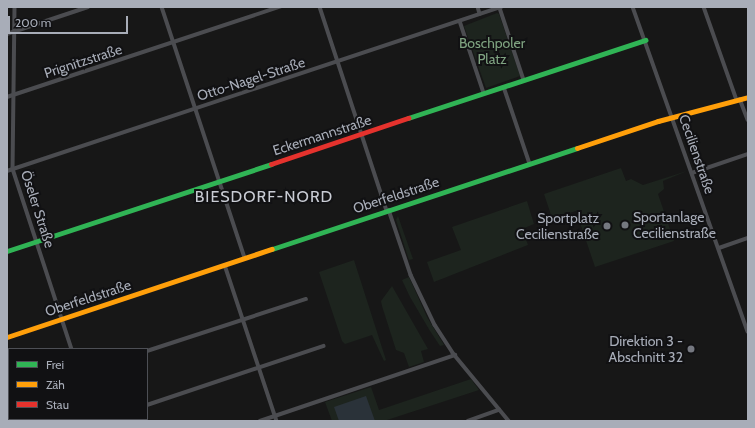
<!DOCTYPE html>
<html>
<head>
<meta charset="utf-8">
<style>
  body { margin:0 }
  #map { position:relative; width:755px; height:428px; overflow:hidden; background:#171717; font-family:Cabin,sans-serif }
  div>[style] { position:absolute }
  [style*='--x'] { left:calc(var(--x)*1px); top:calc(var(--y)*1px); width:calc(var(--w)*1px); rotate:calc(var(--a)*1deg) }
  .green>* { inset:0; background:#1d241e }
  .water>* { inset:0; background:#2a3239 }
  .street>* { height:3.5px; margin:-1.75px; padding:0 1.75px; transform-origin:1.75px; border-radius:1.75px; background:#4b4c50 }
  .fast>* { height:5px; margin:-2.5px; padding:0 2.5px; transform-origin:2.5px; border-radius:2.5px; background:#30b455 }
  .slow>* { height:5px; margin:-2.5px; padding:0 2.5px; transform-origin:2.5px; border-radius:2.5px; background:#ff9f0a }
  .jam>* { height:5px; margin:-2.5px; padding:0 2.5px; transform-origin:2.5px; border-radius:2.5px; background:#e5322d }
  .dots>* { width:11px; height:11px; translate:-50% -50%; box-sizing:border-box; border:2px solid #111113; border-radius:50% }
  span { translate:-50% -50%; white-space:nowrap; text-align:center; line-height:1.15; -webkit-text-stroke:4px #111113; paint-order:stroke }
  .park-label { font-size:14px; color:#7fa381 }
  .street-label { font-size:14px; color:#a8adb8 }
  .poi-label { font-size:14px; color:#a8adb8 }
  .left { translate:0 -50%; text-align:left }
  .right { translate:-100% -50%; text-align:right }
  .quarter-label { font-size:16px; color:#c9ccd4; letter-spacing:1px }
  .frame { position:absolute; inset:0; border:8px solid #a8adb8; pointer-events:none }
  .legend { position:absolute; left:8px; top:348px; width:140px; height:72px; box-sizing:border-box; background:#111113; border:1px solid #4d4f55; margin:0; padding:5px 7px; list-style:none; font-size:12px; color:#a8adb8 }
  .legend li { display:flex; align-items:center; gap:8px; height:20px }
  .legend b { width:20px; border:1px solid #4d4f55 }
  .scale { position:absolute; left:8px; top:16px; width:120px; height:18px; box-sizing:border-box; border:2px solid #a8adb8; border-top:0; padding-left:5px; font-size:12px; line-height:14px; white-space:nowrap; color:#a8adb8; -webkit-text-stroke:3px #111113; paint-order:stroke }
</style>
</head>
<body>
<div id="map">
  <div class="green">
    <i style="clip-path:polygon(497px 13px,499px 14px,520px 76px,486px 88px,464px 26px)"></i>
    <i style="clip-path:polygon(621px 168px,626px 181px,631px 179px,643px 185px,687px 171px,663px 181px,664px 189px,658px 194px,674px 241px,595px 267px,576px 211px,552px 218px,544px 194px)"></i>
    <i style="clip-path:polygon(527px 201px,534px 224px,522px 229px,528px 245px,434px 282px,427px 262px,461px 250px,452px 227px)"></i>
    <i style="clip-path:polygon(398px 216px,413px 259px,409px 260px,396px 220px)"></i>
    <i style="clip-path:polygon(354px 260px,386px 360px,384px 361px,372px 335px,345px 344px,342px 341px,319px 272px)"></i>
    <i style="clip-path:polygon(409px 277px,427px 317px,444px 345px,440px 346px,430px 331px,410px 297px,402px 280px)"></i>
    <i style="clip-path:polygon(392px 286px,428px 349px,421px 351px,424px 362px,409px 367px,404px 353px,396px 350px,382px 306px,381px 301px)"></i>
    <i style="clip-path:polygon(471px 379px,479px 390px,384px 421px,332px 421px,325px 402px,371px 387px,379px 410px)"></i>
  </div>
  <div class="water">
    <i style="clip-path:polygon(366px 396px,375px 421px,339px 421px,334px 407px)"></i>
  </div>
  <div class="street">
    <i style="--x:15;--y:7;--w:162;--a:90.7"></i>
    <i style="--x:13;--y:169;--w:189;--a:71.9"></i>
    <i style="--x:162;--y:7;--w:264;--a:71.7"></i>
    <i style="--x:320;--y:7;--w:215;--a:71.8"></i>
    <i style="--x:478;--y:7;--w:7;--a:74"></i>
    <i style="--x:633;--y:7;--w:344;--a:70.5"></i>
    <i style="--x:704;--y:7;--w:99;--a:70.5"></i>
    <i style="--x:500;--y:8;--w:76;--a:71.6"></i>
    <i style="--x:460;--y:21;--w:76;--a:71.6"></i>
    <i style="--x:7;--y:34;--w:85;--a:-18.4"></i>
    <i style="--x:504;--y:87;--w:81;--a:71.3"></i>
    <i style="--x:7;--y:97;--w:287;--a:-18.3"></i>
    <i style="--x:740;--y:99;--w:22;--a:69"></i>
    <i style="--x:7;--y:171;--w:521;--a:-18.37"></i>
    <i style="--x:692;--y:173;--w:59;--a:-18.7"></i>
    <i style="--x:389;--y:210;--w:69;--a:71.3"></i>
    <i style="--x:411;--y:275;--w:55;--a:64.4"></i>
    <i style="--x:435;--y:325;--w:33;--a:57"></i>
    <i style="--x:453;--y:353;--w:88;--a:50.5"></i>
    <i style="--x:719;--y:248;--w:31;--a:-19"></i>
    <i style="--x:225;--y:265;--w:164;--a:71.6"></i>
    <i style="--x:147;--y:351;--w:167;--a:-18.1"></i>
    <i style="--x:7;--y:398;--w:2;--a:-27"></i>
    <i style="--x:147;--y:405;--w:186;--a:-18.5"></i>
    <i style="--x:96;--y:421;--w:7;--a:-16"></i>
    <i style="--x:260;--y:421;--w:206;--a:-18.7"></i>
    <i style="--x:468;--y:421;--w:33;--a:-20"></i>
  </div>
  <div class="fast">
    <i style="--x:408;--y:118;--w:250;--a:-18.2"></i>
    <i style="--x:272;--y:249;--w:321;--a:-18.3"></i>
    <i style="--x:7;--y:251;--w:278;--a:-18.2"></i>
  </div>
  <div class="slow">
    <i style="--x:577;--y:148;--w:85;--a:-18.4"></i>
    <i style="--x:658;--y:121;--w:93;--a:-14.9"></i>
    <i style="--x:7;--y:337;--w:279;--a:-18.4"></i>
  </div>
  <div class="jam">
    <i style="--x:271;--y:164;--w:145;--a:-18.6"></i>
  </div>
  <div class="dots">
    <i style="left:625px;top:225px;background:#757880"></i>
    <i style="left:607px;top:226px;background:#757880"></i>
    <i style="left:691px;top:349px;background:#757880"></i>
  </div>
  <div class="park-label">
    <span style="left:492px;top:51px">Boschpoler<br>Platz</span>
  </div>
  <div class="street-label">
    <span style="left:83px;top:61px;rotate:-18deg">Prignitzstraße</span>
    <span style="left:251px;top:79px;rotate:-18deg">Otto-Nagel-Straße</span>
    <span style="left:322px;top:135px;rotate:-18deg">Eckermannstraße</span>
    <span style="left:697px;top:154px;rotate:71deg">Cecilienstraße</span>
    <span style="left:396px;top:195px;rotate:-18deg">Oberfeldstraße</span>
    <span style="left:38px;top:209px;rotate:72deg">Öseler Straße</span>
    <span style="left:88px;top:298px;rotate:-18deg">Oberfeldstraße</span>
  </div>
  <div class="poi-label">
    <span class="left" style="left:633px;top:225px">Sportanlage<br>Cecilienstraße</span>
    <span class="right" style="left:599px;top:226px">Sportplatz<br>Cecilienstraße</span>
    <span class="right" style="left:683px;top:349px">Direktion 3 -<br>Abschnitt 32</span>
  </div>
  <div class="quarter-label">
    <span style="left:264px;top:197px">BIESDORF-NORD</span>
  </div>
  <div class="frame"></div>
  <ul class="legend">
  <li><b style="height:5px;background:#30b455"></b>Frei</li>
  <li><b style="height:5px;background:#ff9f0a"></b>Zäh</li>
  <li><b style="height:5px;background:#e5322d"></b>Stau</li>
  </ul>
  <div class="scale">200 m</div>
</div>
</body>
</html>
